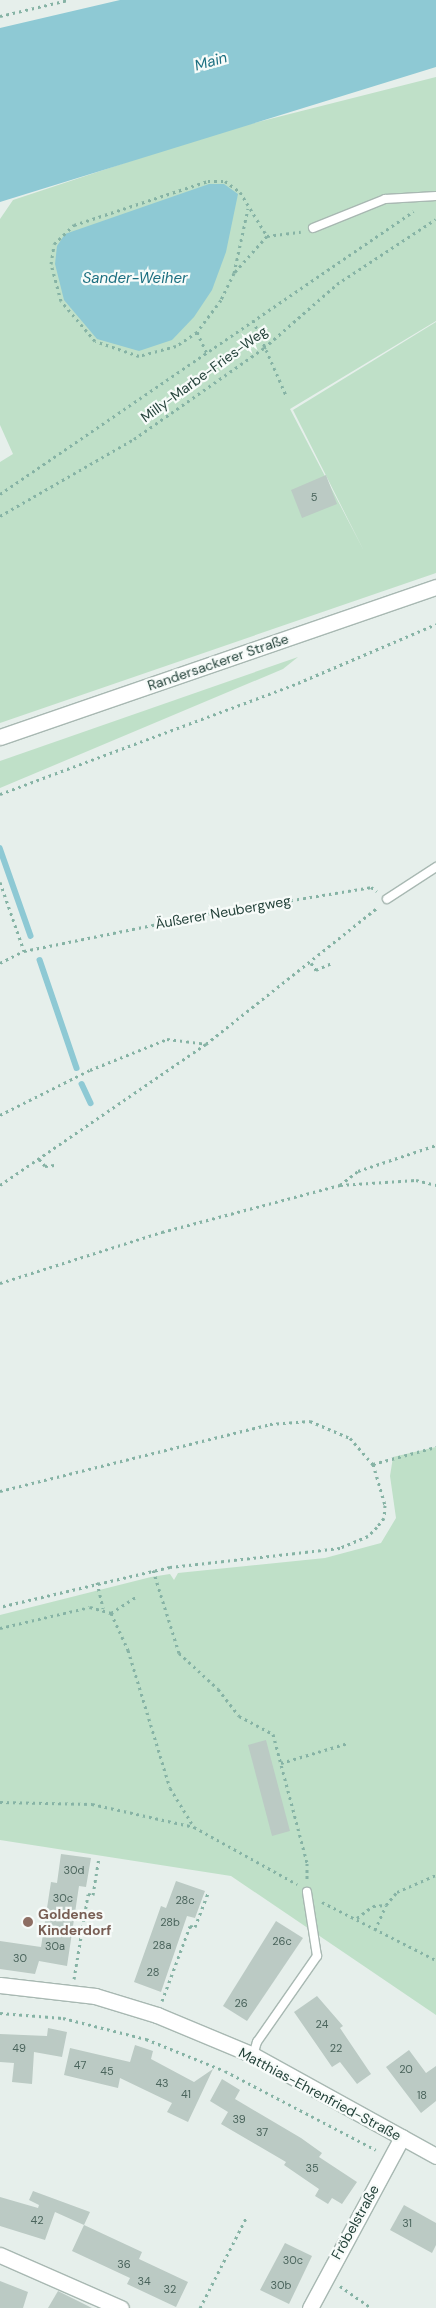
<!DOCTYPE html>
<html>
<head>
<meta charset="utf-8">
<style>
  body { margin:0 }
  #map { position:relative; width:436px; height:2308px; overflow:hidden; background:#e6efeb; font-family:"DM Sans",sans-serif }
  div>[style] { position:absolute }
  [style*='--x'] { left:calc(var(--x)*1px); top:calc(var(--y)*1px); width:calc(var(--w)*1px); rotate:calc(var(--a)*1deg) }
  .green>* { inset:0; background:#bfe0c8 }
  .water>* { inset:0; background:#8ec9d4 }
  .stream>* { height:5.5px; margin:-2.75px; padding:0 2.75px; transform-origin:2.75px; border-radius:2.75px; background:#8ec9d4 }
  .building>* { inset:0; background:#bbcac4 }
  .path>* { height:3px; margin-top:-1.5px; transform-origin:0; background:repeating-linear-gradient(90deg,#86b3a5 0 2.5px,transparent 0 6.5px) }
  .roads { filter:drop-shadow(1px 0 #a8b8b2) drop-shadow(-1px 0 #a8b8b2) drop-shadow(0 1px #a8b8b2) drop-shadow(0 -1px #a8b8b2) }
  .lane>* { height:8px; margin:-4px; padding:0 4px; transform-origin:4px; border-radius:4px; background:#fff }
  .street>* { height:15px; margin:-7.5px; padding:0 7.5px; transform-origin:7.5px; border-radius:7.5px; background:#fff }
  .secondary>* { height:15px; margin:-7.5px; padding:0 7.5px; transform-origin:7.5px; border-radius:7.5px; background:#fff }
  .dots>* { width:14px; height:14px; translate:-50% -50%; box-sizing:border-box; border:2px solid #f7fbf9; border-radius:50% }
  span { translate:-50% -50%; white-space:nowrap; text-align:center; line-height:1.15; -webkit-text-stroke:4.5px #f7fbf9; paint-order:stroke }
  .number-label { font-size:11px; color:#4a645c }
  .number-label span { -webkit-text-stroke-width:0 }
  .street-label { font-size:14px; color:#24423a }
  .education-label { font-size:14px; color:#785e54; font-weight:700 }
  .left { translate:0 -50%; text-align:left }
  .water-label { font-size:15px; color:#1c6f80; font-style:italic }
</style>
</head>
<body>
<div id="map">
  <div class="green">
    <i style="clip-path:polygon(436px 77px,436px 321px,290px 409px,364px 551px,293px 410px,436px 322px,436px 573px,0 723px,0 462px,13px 454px,0 425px,0 219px,13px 200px,218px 132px)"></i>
    <i style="clip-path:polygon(298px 657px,283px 669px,0 788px,0 761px)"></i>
    <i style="clip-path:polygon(436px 1447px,436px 2015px,231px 1876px,0 1840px,0 1615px,151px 1577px,170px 1574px,174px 1580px,178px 1573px,325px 1558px,381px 1543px,396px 1518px,390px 1476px,393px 1457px)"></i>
  </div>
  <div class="water">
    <i style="clip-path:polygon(120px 0,436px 0,436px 67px,0 202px,0 28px)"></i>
    <i style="clip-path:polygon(209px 184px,224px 184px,238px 194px,226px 252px,212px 290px,194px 317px,172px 340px,139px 351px,97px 339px,64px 300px,55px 264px,57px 246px,65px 234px)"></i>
  </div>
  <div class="stream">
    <i style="--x:0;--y:848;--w:93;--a:70.6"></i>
    <i style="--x:40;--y:960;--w:114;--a:71.1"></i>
    <i style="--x:82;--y:1084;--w:21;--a:65"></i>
  </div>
  <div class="building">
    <i style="clip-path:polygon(326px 475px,337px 504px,302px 518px,291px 490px)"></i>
    <i style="clip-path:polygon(266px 1740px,290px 1831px,272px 1836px,248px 1745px)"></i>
    <i style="clip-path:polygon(61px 1854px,91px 1858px,86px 1887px,79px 1886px,67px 1966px,39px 1961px,35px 1974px,0 1969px,0 1941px,41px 1947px,51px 1882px,57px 1883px)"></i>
    <i style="clip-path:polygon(176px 1881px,205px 1891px,195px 1918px,187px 1916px,161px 1992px,134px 1982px,161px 1906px,166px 1908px)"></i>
    <i style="clip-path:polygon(276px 1921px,303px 1938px,247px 2021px,223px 2006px)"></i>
    <i style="clip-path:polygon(317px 1996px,343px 2026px,340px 2028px,371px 2074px,357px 2084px,340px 2062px,332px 2067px,294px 2012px)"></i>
    <i style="clip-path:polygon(48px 2028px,67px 2032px,62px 2057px,34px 2052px,32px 2084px,12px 2082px,14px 2063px,0 2062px,0 2034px,47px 2036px)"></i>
    <i style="clip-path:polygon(135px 2045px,153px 2051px,151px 2059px,194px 2082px,213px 2069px,188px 2122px,167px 2112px,172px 2103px,120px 2078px,118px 2088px,64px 2075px,70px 2048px,130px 2062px)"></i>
    <i style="clip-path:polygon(409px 2050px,426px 2073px,436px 2066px,436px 2101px,421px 2113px,386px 2067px)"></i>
    <i style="clip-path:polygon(222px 2079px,240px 2090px,235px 2099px,301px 2138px,322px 2153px,319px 2157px,357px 2182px,342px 2204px,332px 2198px,328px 2204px,315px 2196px,319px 2189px,284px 2165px,286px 2162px,221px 2124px,228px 2112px,210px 2101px)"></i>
    <i style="clip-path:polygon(33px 2191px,90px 2212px,84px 2225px,55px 2212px,45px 2240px,0 2226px,0 2197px,38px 2208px,39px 2205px,29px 2200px)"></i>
    <i style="clip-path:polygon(404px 2205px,436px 2223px,436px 2245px,432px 2253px,390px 2230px)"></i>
    <i style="clip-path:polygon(84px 2225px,142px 2252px,139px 2259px,188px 2282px,176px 2307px,127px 2284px,130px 2278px,72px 2251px)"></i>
    <i style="clip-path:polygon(285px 2243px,312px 2256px,289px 2304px,260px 2290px)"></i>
    <i style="clip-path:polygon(0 2281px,28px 2292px,23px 2308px,0 2308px)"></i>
    <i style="clip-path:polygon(58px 2291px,92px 2308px,48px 2308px)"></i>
  </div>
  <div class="path">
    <i style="--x:0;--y:16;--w:70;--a:-13.2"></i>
    <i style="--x:267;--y:236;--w:50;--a:131.7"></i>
    <i style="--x:234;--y:273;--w:30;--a:116"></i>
    <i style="--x:221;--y:300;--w:40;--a:127"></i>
    <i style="--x:197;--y:332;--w:25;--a:146"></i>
    <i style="--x:176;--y:346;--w:38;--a:165"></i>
    <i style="--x:139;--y:356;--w:46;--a:-161.2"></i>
    <i style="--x:95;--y:341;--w:52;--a:-130.4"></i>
    <i style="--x:61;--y:301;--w:38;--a:-105"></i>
    <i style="--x:51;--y:264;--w:20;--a:-81"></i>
    <i style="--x:54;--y:244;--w:28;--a:-44"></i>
    <i style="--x:74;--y:225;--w:141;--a:-18.2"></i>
    <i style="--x:208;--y:181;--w:17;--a:0"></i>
    <i style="--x:225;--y:181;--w:19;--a:36"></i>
    <i style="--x:240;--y:192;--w:52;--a:58.5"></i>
    <i style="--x:267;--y:236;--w:34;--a:-7"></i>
    <i style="--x:234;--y:273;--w:66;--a:-77.8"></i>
    <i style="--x:253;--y:320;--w:82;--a:66.3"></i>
    <i style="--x:197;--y:332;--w:23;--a:65"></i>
    <i style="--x:0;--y:494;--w:501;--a:-34.36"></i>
    <i style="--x:0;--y:516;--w:155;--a:-29.9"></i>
    <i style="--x:134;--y:439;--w:159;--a:-35"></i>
    <i style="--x:264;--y:348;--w:97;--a:-41.2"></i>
    <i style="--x:337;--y:284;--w:118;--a:-33.3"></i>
    <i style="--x:0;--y:794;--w:318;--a:-20.4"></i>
    <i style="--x:298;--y:683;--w:150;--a:-23.1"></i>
    <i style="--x:0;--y:882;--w:73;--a:70.8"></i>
    <i style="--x:0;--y:963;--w:27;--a:-27"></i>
    <i style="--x:24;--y:951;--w:187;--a:-11.4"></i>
    <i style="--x:207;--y:914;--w:166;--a:-9.3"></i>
    <i style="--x:371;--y:887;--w:7;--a:34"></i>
    <i style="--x:311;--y:963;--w:9;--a:54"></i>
    <i style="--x:316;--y:970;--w:17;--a:-24"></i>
    <i style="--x:0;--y:1115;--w:101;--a:-26.6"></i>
    <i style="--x:90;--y:1070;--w:83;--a:-21.9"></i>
    <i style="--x:167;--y:1039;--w:38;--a:7"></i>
    <i style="--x:39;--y:1159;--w:9;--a:49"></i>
    <i style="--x:45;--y:1166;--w:10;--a:-6"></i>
    <i style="--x:0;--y:1185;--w:250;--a:-34.4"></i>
    <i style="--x:206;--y:1044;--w:218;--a:-38.5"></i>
    <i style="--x:340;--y:1185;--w:23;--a:-38"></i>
    <i style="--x:358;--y:1171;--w:82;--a:-18.4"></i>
    <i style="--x:0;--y:1283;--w:170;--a:-17.5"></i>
    <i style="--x:162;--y:1232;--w:184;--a:-14.8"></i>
    <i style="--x:340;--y:1185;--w:76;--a:-3.8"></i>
    <i style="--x:416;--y:1180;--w:21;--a:14"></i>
    <i style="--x:373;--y:1464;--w:65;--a:-15.1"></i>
    <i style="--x:0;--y:1491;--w:278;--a:-13.9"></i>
    <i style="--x:270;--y:1424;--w:40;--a:-4.3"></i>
    <i style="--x:310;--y:1421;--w:43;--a:23"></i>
    <i style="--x:350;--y:1438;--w:35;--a:49"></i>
    <i style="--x:373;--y:1464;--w:43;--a:73.7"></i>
    <i style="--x:385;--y:1505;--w:13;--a:94"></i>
    <i style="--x:384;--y:1518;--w:11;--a:128"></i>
    <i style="--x:377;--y:1527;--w:13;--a:135"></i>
    <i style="--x:368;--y:1536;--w:30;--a:157"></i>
    <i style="--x:340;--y:1548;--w:171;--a:173.6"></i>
    <i style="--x:170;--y:1567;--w:175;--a:166.8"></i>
    <i style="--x:153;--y:1570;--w:87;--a:72.6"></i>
    <i style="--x:179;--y:1653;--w:53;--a:42.7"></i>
    <i style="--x:218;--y:1689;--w:34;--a:52"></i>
    <i style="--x:239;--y:1716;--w:38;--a:28"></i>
    <i style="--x:273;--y:1734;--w:133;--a:75.2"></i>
    <i style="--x:307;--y:1863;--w:18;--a:90"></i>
    <i style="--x:97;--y:1582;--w:27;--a:77"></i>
    <i style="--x:111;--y:1613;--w:30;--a:-33"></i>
    <i style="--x:0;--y:1628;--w:92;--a:-13.1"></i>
    <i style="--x:90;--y:1607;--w:22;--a:16"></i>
    <i style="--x:111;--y:1613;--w:41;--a:65.3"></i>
    <i style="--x:128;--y:1650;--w:144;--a:73.1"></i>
    <i style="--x:170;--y:1788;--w:46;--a:58.4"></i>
    <i style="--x:281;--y:1763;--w:70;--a:-16.6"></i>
    <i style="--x:0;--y:1802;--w:92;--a:1.2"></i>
    <i style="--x:92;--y:1804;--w:105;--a:12.7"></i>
    <i style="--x:194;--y:1827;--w:118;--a:29"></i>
    <i style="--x:322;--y:1902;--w:128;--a:27"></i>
    <i style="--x:357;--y:1918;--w:20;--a:-37"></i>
    <i style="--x:373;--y:1906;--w:13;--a:-4"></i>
    <i style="--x:375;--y:1930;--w:27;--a:-66"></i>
    <i style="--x:386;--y:1905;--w:17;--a:-50"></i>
    <i style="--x:397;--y:1892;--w:43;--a:-23.6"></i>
    <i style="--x:74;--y:1979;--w:86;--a:-80.6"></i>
    <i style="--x:88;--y:1894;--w:5;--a:11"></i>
    <i style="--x:93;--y:1895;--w:36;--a:-81"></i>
    <i style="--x:162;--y:2001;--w:80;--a:-69.5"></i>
    <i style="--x:190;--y:1926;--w:5;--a:11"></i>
    <i style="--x:195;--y:1927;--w:36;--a:-69"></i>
    <i style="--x:0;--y:2013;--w:63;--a:4.5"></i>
    <i style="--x:63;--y:2018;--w:86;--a:14.2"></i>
    <i style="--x:146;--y:2039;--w:85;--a:22.1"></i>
    <i style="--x:225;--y:2071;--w:170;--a:27.6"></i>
    <i style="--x:340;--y:2286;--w:39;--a:35"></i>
    <i style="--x:200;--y:2308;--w:101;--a:-62.9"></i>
  </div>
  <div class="roads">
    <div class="lane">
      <i style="--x:313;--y:228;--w:78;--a:-21.9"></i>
      <i style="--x:385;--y:199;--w:51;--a:-3.4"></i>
      <i style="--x:387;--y:899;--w:59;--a:-33.1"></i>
      <i style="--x:253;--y:2055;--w:14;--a:-73"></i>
      <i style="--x:257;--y:2042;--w:105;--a:-55.1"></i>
      <i style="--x:317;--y:1956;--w:65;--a:-98.9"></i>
    </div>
    <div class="street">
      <i style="--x:0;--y:1985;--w:96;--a:6.6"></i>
      <i style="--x:95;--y:1996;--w:65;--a:17"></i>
      <i style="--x:157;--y:2015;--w:104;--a:22.6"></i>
      <i style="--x:253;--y:2055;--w:209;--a:28.9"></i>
      <i style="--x:0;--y:2255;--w:132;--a:23.7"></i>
      <i style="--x:310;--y:2308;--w:194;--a:-61.7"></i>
    </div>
    <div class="secondary">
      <i style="--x:0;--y:737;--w:461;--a:-19"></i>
    </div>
  </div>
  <div class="dots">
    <i style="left:28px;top:1922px;background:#8d6e63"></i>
  </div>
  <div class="number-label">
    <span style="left:314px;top:497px">5</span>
    <span style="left:74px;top:1870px">30d</span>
    <span style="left:63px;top:1898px">30c</span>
    <span style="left:185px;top:1900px">28c</span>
    <span style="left:170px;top:1922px">28b</span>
    <span style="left:282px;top:1941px">26c</span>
    <span style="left:162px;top:1945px">28a</span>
    <span style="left:55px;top:1946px">30a</span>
    <span style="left:20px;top:1958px">30</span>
    <span style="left:153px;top:1972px">28</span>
    <span style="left:241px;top:2003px">26</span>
    <span style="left:322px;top:2024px">24</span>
    <span style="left:19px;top:2048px">49</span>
    <span style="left:336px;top:2048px">22</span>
    <span style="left:80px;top:2065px">47</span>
    <span style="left:406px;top:2069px">20</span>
    <span style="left:107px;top:2071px">45</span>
    <span style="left:162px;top:2083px">43</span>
    <span style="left:186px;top:2094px">41</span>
    <span style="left:422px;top:2095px">18</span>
    <span style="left:239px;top:2119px">39</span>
    <span style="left:262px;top:2132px">37</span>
    <span style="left:312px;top:2168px">35</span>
    <span style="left:37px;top:2220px">42</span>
    <span style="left:407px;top:2223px">31</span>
    <span style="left:293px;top:2260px">30c</span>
    <span style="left:124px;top:2264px">36</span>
    <span style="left:144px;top:2281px">34</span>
    <span style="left:281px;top:2285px">30b</span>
    <span style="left:170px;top:2289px">32</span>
  </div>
  <div class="street-label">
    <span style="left:204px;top:374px;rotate:-36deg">Milly-Marbe-Fries-Weg</span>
    <span style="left:218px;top:662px;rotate:-19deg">Randersackerer Straße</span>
    <span style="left:223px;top:912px;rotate:-10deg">Äußerer Neubergweg</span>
    <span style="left:320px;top:2094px;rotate:28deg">Matthias-Ehrenfried-Straße</span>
    <span style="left:355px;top:2222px;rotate:-61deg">Fröbelstraße</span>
  </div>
  <div class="education-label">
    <span class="left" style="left:38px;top:1922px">Goldenes<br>Kinderdorf</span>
  </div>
  <div class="water-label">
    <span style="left:211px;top:62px;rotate:-16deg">Main</span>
    <span style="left:135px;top:279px">Sander-Weiher</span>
  </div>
</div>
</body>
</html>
